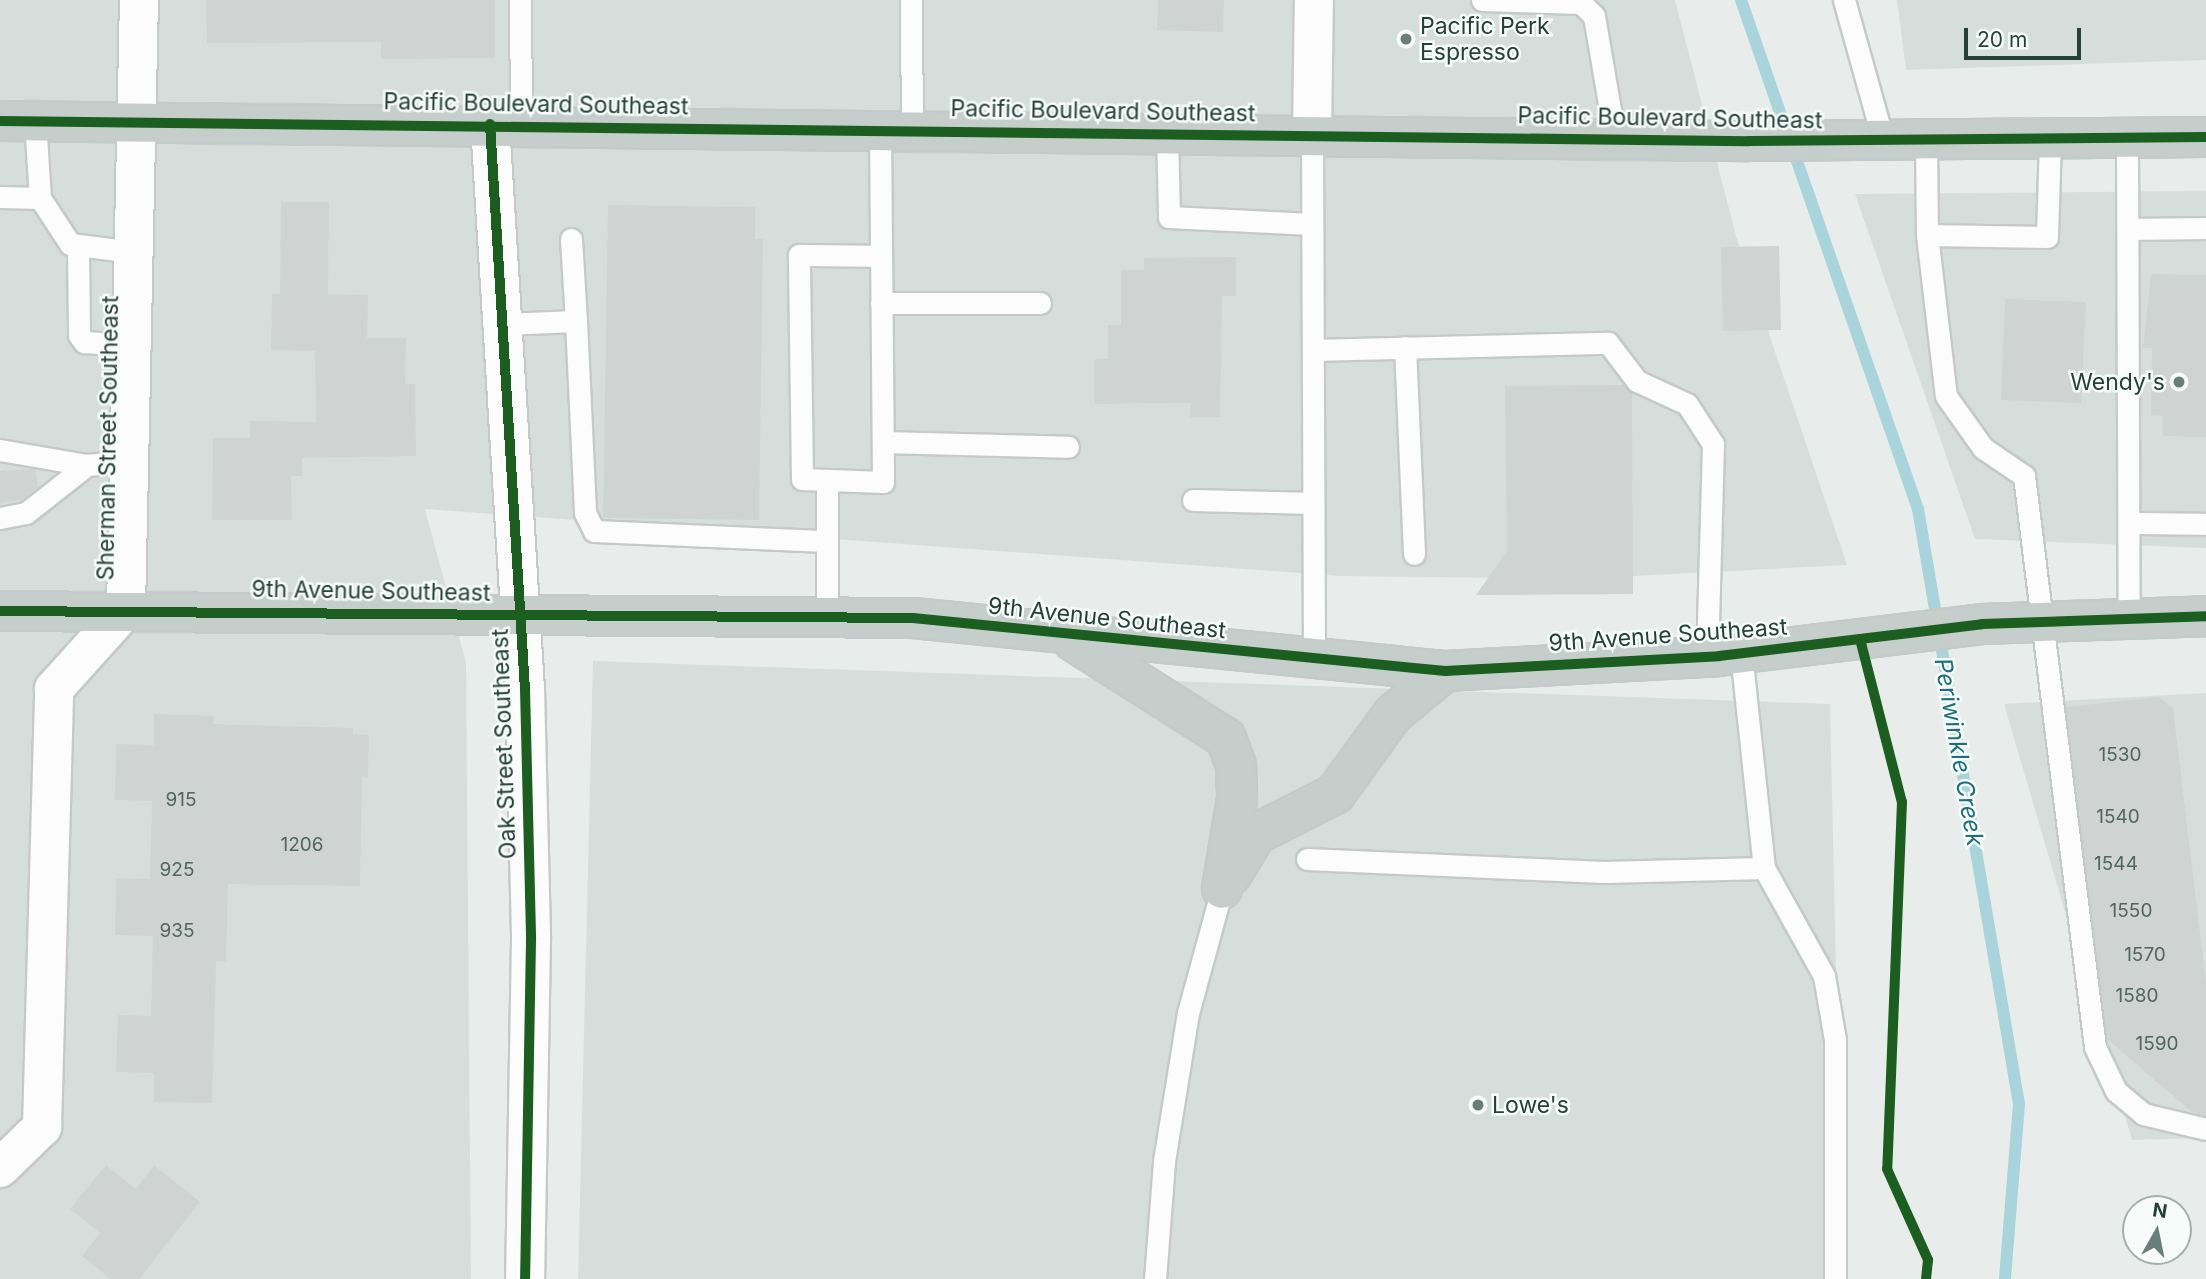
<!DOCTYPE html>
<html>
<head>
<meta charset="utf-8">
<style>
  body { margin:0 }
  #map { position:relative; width:2206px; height:1279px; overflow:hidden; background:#e8edeb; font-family:Inter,sans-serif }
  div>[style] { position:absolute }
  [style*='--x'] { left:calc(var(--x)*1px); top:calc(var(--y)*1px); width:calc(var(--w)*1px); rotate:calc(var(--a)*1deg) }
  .built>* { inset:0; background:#d6dedb }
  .stream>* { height:12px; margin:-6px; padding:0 6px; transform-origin:6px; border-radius:6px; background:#a9d4db }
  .building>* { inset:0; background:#cfd4d2 }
  .roads { filter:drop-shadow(2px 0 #c5cac8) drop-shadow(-2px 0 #c5cac8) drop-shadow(0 2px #c5cac8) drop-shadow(0 -2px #c5cac8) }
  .service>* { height:21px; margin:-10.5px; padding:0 10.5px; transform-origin:10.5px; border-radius:10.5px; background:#fcfcfc }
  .minor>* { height:38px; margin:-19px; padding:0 19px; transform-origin:19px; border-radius:19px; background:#fcfcfc }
  .tertiary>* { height:38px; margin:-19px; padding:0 19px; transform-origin:19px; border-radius:19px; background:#fcfcfc }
  .trunk>* { height:38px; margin:-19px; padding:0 19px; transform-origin:19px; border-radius:19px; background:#c6cecc }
  .cycleway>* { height:10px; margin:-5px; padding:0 5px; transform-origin:5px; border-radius:5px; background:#1b5e20 }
  .dots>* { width:19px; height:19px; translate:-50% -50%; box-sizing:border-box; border:4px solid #f7fbf9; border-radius:50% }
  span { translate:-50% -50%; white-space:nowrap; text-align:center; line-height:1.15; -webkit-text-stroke:5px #f7fbf9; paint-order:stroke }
  .number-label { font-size:19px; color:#506761 }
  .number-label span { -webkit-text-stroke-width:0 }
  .poi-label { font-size:23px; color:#24423a }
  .left { translate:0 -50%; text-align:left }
  .right { translate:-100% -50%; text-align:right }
  .street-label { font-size:23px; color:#24423a }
  .water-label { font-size:24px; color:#1c6f80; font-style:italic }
  .north { position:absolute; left:2122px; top:1195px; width:70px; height:70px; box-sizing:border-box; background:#f7fbf9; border:2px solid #a3b1ad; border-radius:50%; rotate:9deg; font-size:19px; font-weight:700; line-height:28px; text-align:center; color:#24423a }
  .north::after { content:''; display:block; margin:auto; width:24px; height:32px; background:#697e78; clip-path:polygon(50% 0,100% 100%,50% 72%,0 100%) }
  .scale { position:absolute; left:1964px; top:28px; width:117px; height:32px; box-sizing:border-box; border:4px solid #24423a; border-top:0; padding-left:9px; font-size:21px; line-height:24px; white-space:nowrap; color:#24423a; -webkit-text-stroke:5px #f7fbf9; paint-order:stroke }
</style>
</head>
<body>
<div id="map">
  <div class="built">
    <i style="clip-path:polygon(0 0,1675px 0,1736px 236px,1847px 565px,1576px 579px,1340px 576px,425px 509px,466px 663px,471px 1279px,0 1279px)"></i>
    <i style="clip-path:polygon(1897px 0,2206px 0,2206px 60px,1906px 70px)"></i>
    <i style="clip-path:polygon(2206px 191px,2206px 548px,1975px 539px,1855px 194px)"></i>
    <i style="clip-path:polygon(593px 661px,1830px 704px,1843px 1279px,578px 1279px)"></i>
    <i style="clip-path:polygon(2206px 693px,2206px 1138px,2132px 1140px,2004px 704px)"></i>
  </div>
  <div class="stream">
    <i style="--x:1741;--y:0;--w:539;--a:70.83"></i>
    <i style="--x:1918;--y:509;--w:604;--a:80.37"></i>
    <i style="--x:2019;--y:1104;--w:176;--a:94.6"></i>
  </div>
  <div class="building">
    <i style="clip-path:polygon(206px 0,495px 0,495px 58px,381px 59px,381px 42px,207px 43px)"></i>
    <i style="clip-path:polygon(1158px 0,1224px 0,1223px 32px,1157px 30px)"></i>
    <i style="clip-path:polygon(281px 202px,329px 202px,328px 294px,368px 295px,367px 338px,406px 338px,405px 384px,415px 384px,416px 456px,302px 458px,302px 476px,291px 476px,292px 520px,212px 520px,213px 438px,250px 438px,250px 421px,316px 422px,315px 351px,271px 350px,272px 294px,280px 294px)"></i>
    <i style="clip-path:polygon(608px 205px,755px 207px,755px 239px,763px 239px,759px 520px,603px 518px)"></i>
    <i style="clip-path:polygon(1779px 246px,1781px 330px,1723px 331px,1721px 247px)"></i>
    <i style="clip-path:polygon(1236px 257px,1236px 296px,1222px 296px,1220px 417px,1190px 417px,1191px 403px,1095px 404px,1095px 359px,1108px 359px,1108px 325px,1121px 325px,1121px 270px,1144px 270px,1144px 258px)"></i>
    <i style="clip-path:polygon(2151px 274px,2206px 275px,2206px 437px,2163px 436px,2163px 416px,2151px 415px,2152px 348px,2143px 348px)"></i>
    <i style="clip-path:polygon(2005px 299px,2086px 302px,2081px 403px,2001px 400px)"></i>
    <i style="clip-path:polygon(1624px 385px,1632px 393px,1633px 594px,1476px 595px,1507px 551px,1505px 386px)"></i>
    <i style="clip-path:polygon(35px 469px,38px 487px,21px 500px,0 503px,0 471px)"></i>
    <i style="clip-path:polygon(2159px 697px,2173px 708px,2206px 984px,2206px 1116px,2192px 1112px,2107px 1039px,2066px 707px)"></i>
    <i style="clip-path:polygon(154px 714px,214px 716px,213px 724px,353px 728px,353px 734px,369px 735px,368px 777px,362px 776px,360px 886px,228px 884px,226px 961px,216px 961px,212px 1103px,154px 1102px,154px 1073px,116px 1072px,118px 1015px,151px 1016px,153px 936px,115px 935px,116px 878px,150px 879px,152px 801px,115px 800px,116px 744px,154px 745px)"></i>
    <i style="clip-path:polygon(106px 1165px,136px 1189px,154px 1165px,200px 1202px,139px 1279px,111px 1279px,82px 1256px,100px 1233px,70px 1209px)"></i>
  </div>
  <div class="roads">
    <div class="service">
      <i style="--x:520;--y:0;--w:125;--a:89.5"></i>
      <i style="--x:911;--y:0;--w:130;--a:89.6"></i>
      <i style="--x:1482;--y:0;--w:99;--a:1.7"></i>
      <i style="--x:1581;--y:3;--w:18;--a:45"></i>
      <i style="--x:1594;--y:16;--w:125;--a:80.3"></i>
      <i style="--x:1844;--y:0;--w:145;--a:74.4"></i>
      <i style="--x:35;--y:121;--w:77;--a:86.3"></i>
      <i style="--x:40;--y:198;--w:55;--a:56.9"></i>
      <i style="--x:70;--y:244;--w:64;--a:7.2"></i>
      <i style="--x:880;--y:130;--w:352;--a:89.5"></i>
      <i style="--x:883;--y:482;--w:81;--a:-177.9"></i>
      <i style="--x:802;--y:479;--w:224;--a:-90.8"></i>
      <i style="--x:799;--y:255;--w:81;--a:0.7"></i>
      <i style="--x:1167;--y:133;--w:84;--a:88.6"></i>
      <i style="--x:1169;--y:217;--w:143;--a:2.8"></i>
      <i style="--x:1312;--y:135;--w:524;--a:89.78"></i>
      <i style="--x:2127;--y:138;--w:479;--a:89.8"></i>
      <i style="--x:2050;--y:140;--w:97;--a:91.8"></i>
      <i style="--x:2047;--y:237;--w:120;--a:-179"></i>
      <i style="--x:1927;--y:235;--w:162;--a:83.3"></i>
      <i style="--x:1946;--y:396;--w:64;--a:54.6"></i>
      <i style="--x:1983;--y:448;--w:50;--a:34.3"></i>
      <i style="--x:2024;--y:476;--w:575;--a:82.91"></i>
      <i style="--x:2095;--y:1047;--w:49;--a:64.5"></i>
      <i style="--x:2116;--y:1091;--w:35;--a:40"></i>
      <i style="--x:2143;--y:1114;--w:65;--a:13.4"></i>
      <i style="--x:1926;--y:141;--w:94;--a:89.4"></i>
      <i style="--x:0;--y:197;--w:40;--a:1.4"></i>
      <i style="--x:2128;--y:229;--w:78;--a:-0.7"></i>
      <i style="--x:571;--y:239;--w:82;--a:86.5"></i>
      <i style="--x:78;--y:249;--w:86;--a:89.3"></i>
      <i style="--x:79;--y:335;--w:9;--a:54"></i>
      <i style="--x:84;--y:342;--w:47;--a:3.7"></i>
      <i style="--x:881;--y:303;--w:159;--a:0"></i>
      <i style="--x:503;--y:324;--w:73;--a:-2.4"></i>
      <i style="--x:576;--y:321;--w:192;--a:87.3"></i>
      <i style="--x:585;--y:513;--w:20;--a:63"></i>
      <i style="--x:594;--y:531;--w:233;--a:2.5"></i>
      <i style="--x:1405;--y:347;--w:207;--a:87.5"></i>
      <i style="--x:1313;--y:350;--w:295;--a:-1.4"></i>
      <i style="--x:1608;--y:343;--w:48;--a:52.7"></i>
      <i style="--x:1637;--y:381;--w:55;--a:24.7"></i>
      <i style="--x:1687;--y:404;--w:48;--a:57"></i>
      <i style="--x:1713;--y:444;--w:212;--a:91.6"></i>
      <i style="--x:883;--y:442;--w:185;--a:1.5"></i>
      <i style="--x:0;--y:450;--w:88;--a:9.8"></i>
      <i style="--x:87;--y:465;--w:42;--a:-5.4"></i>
      <i style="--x:827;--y:480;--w:138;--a:90"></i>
      <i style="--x:1193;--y:500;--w:120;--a:1.4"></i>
      <i style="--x:0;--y:518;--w:26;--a:-11"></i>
      <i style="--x:26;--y:513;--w:78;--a:-38.2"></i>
      <i style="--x:2129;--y:523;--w:77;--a:0.7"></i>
      <i style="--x:1307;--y:859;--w:297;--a:2.5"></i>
      <i style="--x:1604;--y:872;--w:160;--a:-1.4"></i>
      <i style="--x:1764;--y:868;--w:216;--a:-96.1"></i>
      <i style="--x:1764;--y:868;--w:124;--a:60.9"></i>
      <i style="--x:1824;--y:976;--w:65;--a:80.2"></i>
      <i style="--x:1835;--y:1040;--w:239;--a:90"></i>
      <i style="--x:1155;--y:1279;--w:118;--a:-85.6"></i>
      <i style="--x:1164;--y:1161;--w:150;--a:-80.8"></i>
      <i style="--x:1188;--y:1013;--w:129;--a:-74.7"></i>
    </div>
    <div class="minor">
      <i style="--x:1312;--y:135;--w:135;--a:-89.2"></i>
      <i style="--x:0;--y:1168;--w:59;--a:-44.3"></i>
      <i style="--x:42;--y:1127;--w:438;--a:-88.4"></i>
      <i style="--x:54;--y:689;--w:108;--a:-48"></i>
      <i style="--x:126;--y:609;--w:609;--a:-88.78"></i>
    </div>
    <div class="tertiary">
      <i style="--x:490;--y:124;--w:566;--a:86.46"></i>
      <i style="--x:525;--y:689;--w:251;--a:88.6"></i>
      <i style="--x:531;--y:940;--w:339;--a:91"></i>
    </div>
    <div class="trunk">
      <i style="--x:0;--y:121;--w:1749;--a:0.66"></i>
      <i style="--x:1749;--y:141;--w:457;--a:-0.5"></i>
      <i style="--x:0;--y:611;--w:913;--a:0.44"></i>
      <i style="--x:913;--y:618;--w:535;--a:5.69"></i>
      <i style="--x:1445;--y:671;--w:274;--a:-3.1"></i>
      <i style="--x:1719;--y:656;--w:265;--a:-6.9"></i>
      <i style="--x:1982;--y:624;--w:224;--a:-2"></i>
      <i style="--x:1073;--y:641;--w:181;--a:32.4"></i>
      <i style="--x:1226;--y:738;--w:30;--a:70"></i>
      <i style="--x:1236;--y:766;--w:33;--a:88"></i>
      <i style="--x:1237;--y:799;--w:91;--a:99.5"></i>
      <i style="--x:1231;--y:875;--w:48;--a:-58.6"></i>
      <i style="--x:1256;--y:834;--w:89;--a:-26.9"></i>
      <i style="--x:1335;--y:794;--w:99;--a:-54.1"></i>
      <i style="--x:1393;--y:714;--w:67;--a:-39.6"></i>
    </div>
  </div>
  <div class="cycleway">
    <i style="--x:0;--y:121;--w:1749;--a:0.66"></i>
    <i style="--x:1749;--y:141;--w:457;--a:-0.5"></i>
    <i style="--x:490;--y:124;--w:566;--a:86.46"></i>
    <i style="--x:525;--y:689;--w:251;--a:88.6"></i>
    <i style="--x:531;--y:940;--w:339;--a:91"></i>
    <i style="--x:0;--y:611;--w:913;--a:0.44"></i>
    <i style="--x:913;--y:618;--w:535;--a:5.69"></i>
    <i style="--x:1445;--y:671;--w:274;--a:-3.1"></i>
    <i style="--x:1719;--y:656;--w:265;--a:-6.9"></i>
    <i style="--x:1982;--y:624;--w:224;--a:-2"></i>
    <i style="--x:1860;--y:639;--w:168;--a:75.6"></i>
    <i style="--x:1902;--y:802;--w:367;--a:92.3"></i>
    <i style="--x:1887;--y:1169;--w:100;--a:65.7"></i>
    <i style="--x:1928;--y:1260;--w:19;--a:96"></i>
  </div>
  <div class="dots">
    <i style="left:1406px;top:39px;background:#697e78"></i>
    <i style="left:2179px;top:382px;background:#697e78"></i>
    <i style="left:1478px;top:1105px;background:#697e78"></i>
  </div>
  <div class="number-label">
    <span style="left:2120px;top:755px">1530</span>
    <span style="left:181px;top:800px">915</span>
    <span style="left:2118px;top:817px">1540</span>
    <span style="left:302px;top:845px">1206</span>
    <span style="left:2116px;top:864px">1544</span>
    <span style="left:177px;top:870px">925</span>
    <span style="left:2131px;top:911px">1550</span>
    <span style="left:177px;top:931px">935</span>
    <span style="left:2145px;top:955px">1570</span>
    <span style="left:2137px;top:996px">1580</span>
    <span style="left:2157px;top:1044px">1590</span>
  </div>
  <div class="poi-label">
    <span class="left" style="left:1420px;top:39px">Pacific Perk<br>Espresso</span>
    <span class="right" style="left:2165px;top:382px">Wendy's</span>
    <span class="left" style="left:1492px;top:1105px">Lowe's</span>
  </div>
  <div class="street-label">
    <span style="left:536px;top:104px;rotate:1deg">Pacific Boulevard Southeast</span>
    <span style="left:1103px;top:111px;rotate:1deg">Pacific Boulevard Southeast</span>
    <span style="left:1670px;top:118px;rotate:1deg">Pacific Boulevard Southeast</span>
    <span style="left:108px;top:438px;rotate:-89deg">Sherman Street Southeast</span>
    <span style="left:371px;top:591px;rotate:1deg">9th Avenue Southeast</span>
    <span style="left:1107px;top:618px;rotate:6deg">9th Avenue Southeast</span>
    <span style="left:1668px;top:635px;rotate:-4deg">9th Avenue Southeast</span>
    <span style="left:504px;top:744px;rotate:-92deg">Oak Street Southeast</span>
  </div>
  <div class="water-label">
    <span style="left:1959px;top:752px;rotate:80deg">Periwinkle Creek</span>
  </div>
  <div class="north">N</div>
  <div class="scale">20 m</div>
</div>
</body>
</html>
